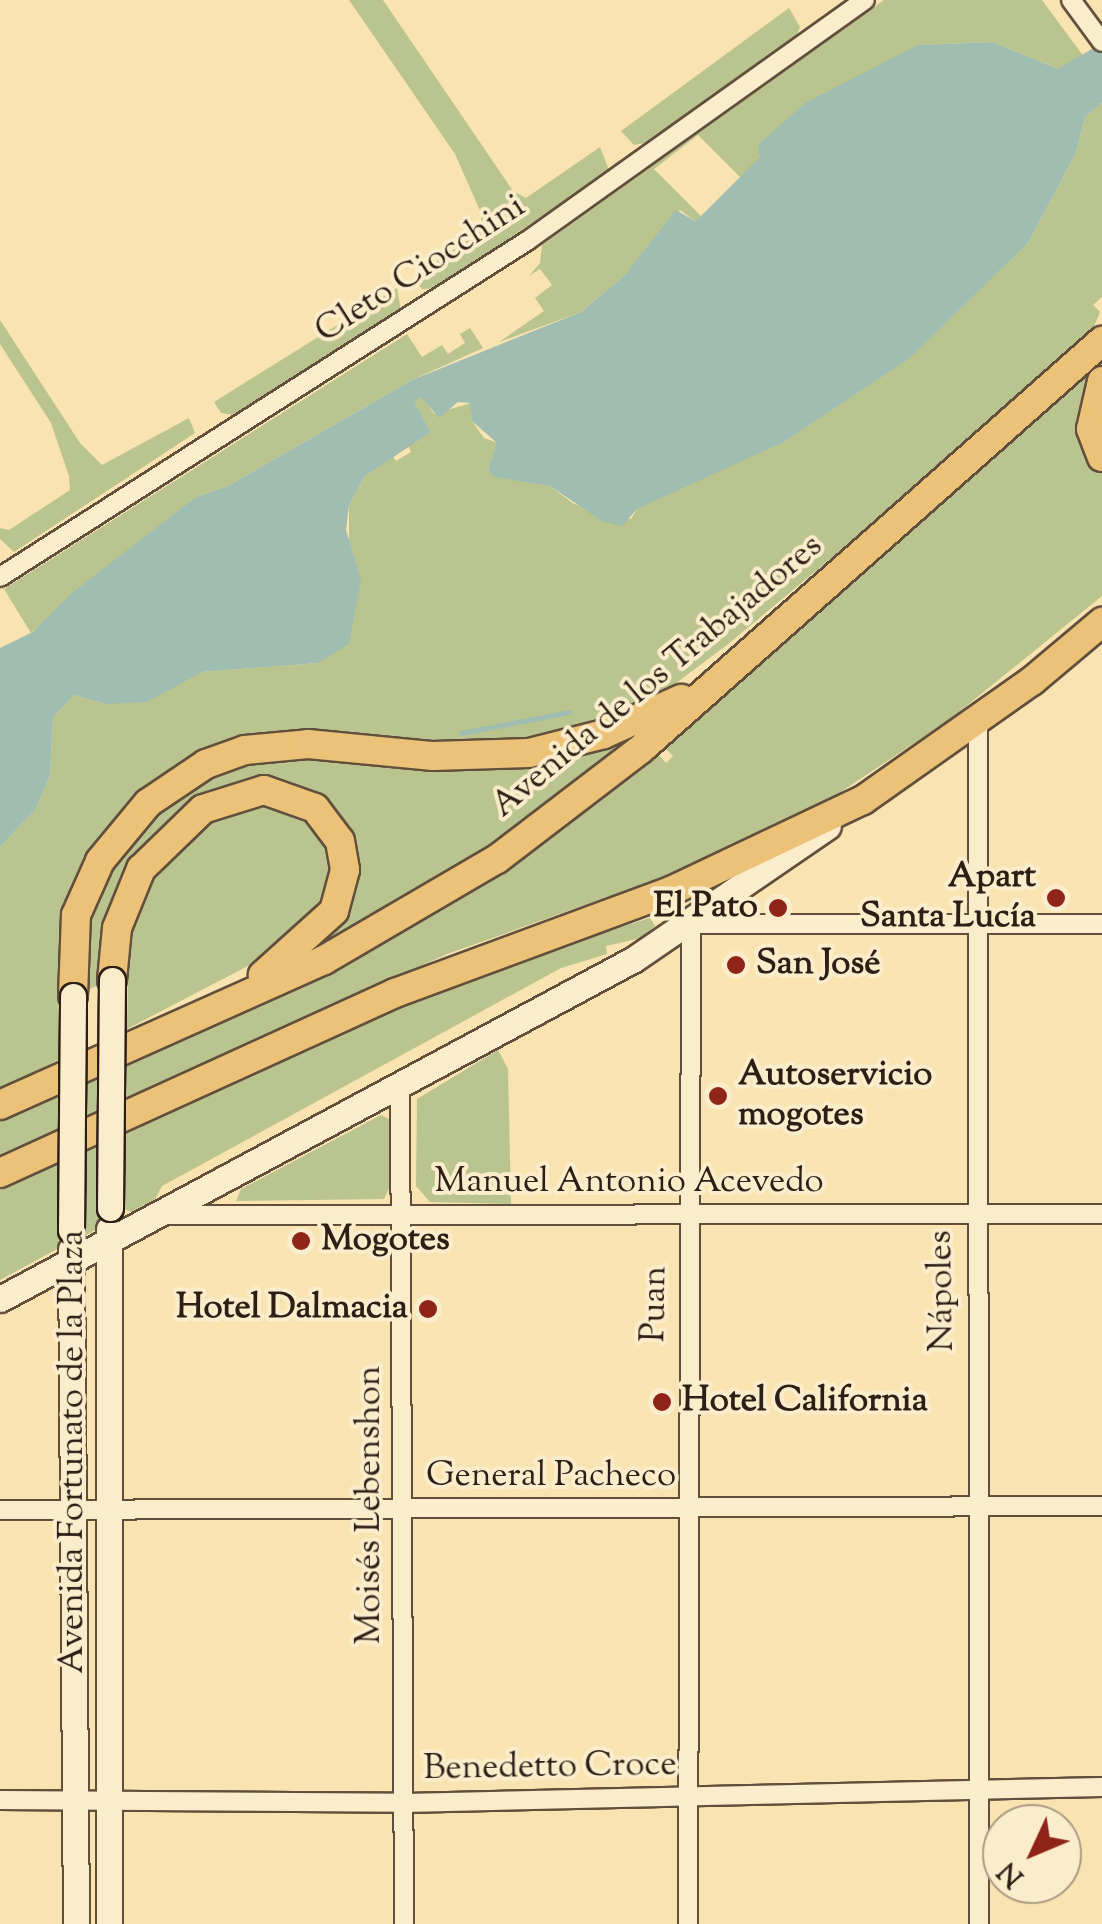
<!DOCTYPE html>
<html>
<head>
<meta charset="utf-8">
<style>
  body { margin:0 }
  #map { position:relative; width:1102px; height:1924px; overflow:hidden; background:#f9e3b0; font-family:"Sorts Mill Goudy",serif }
  div>[style] { position:absolute }
  [style*='--x'] { left:calc(var(--x)*1px); top:calc(var(--y)*1px); width:calc(var(--w)*1px); rotate:calc(var(--a)*1deg) }
  .green>* { inset:0; background:#b9c48e }
  .water>* { inset:0; background:#a0bdb2 }
  .stream>* { height:5px; margin:-2.5px; padding:0 2.5px; transform-origin:2.5px; border-radius:2.5px; background:#a0bdb2 }
  .roads { filter:drop-shadow(2px 0 #614f3c) drop-shadow(-2px 0 #614f3c) drop-shadow(0 2px #614f3c) drop-shadow(0 -2px #614f3c) }
  .street>* { height:18px; margin:-9px; padding:0 9px; transform-origin:9px; border-radius:9px; background:#fbedcc }
  .secondary>* { height:25px; margin:-12.5px; padding:0 12.5px; transform-origin:12.5px; border-radius:12.5px; background:#fbedcc }
  .primary>* { height:28px; margin:-14px; padding:0 14px; transform-origin:14px; border-radius:14px; background:#ecc278 }
  .bridges { filter:drop-shadow(2px 0 #2e1e16) drop-shadow(-2px 0 #2e1e16) drop-shadow(0 2px #2e1e16) drop-shadow(0 -2px #2e1e16) }
  .secondary-bridge>* { height:25px; margin:-12.5px; padding:0 12.5px; transform-origin:12.5px; border-radius:12.5px; background:#fbedcc }
  .dots>* { width:28px; height:28px; translate:-50% -50%; box-sizing:border-box; border:5px solid #fbedcc; border-radius:50% }
  span { translate:-50% -50%; white-space:nowrap; text-align:center; line-height:1.15; -webkit-text-stroke:8px #fbedcc; paint-order:stroke }
  .street-label { font-size:35px; color:#2e1e16 }
  .poi-label { font-size:35px; color:#2e1e16; font-weight:700 }
  .right { translate:-100% -50%; text-align:right }
  .left { translate:0 -50%; text-align:left }
  .north { position:absolute; left:982px; top:1804px; width:100px; height:100px; box-sizing:border-box; background:#fbedcc; border:2px solid #a99a83; border-radius:50%; rotate:226deg; font-size:28px; font-weight:700; line-height:40px; text-align:center; color:#2e1e16 }
  .north::after { content:''; display:block; margin:auto; width:35px; height:45px; background:#8f2418; clip-path:polygon(50% 0,100% 100%,50% 72%,0 100%) }
</style>
</head>
<body>
<div id="map">
  <div class="green">
    <i style="clip-path:polygon(349px 0,383px 0,513px 191px,526px 198px,600px 147px,609px 170px,437px 288px,422px 289px,413px 278px,479px 232px,482px 215px,455px 154px)"></i>
    <i style="clip-path:polygon(884px 0,1042px 0,1084px 57px,1058px 69px,993px 42px,918px 45px,740px 177px,698px 135px,654px 169px,701px 216px,695px 221px,680px 210px,625px 275px,581px 312px,499px 342px,544px 311px,535px 298px,552px 285px,540px 269px,529px 276px,540px 263px,542px 245px)"></i>
    <i style="clip-path:polygon(789px 8px,800px 27px,797px 35px,645px 143px,634px 145px,621px 131px)"></i>
    <i style="clip-path:polygon(1102px 103px,1102px 297px,1093px 305px,1100px 312px,1093px 329px,1003px 415px,727px 645px,656px 698px,598px 725px,491px 747px,283px 737px,107px 832px,58px 1004px,58px 1060px,0 1090px,0 847px,36px 809px,50px 776px,53px 718px,74px 695px,105px 704px,202px 672px,318px 663px,349px 543px,349px 505px,365px 476px,392px 455px,396px 461px,411px 452px,408px 445px,431px 432px,413px 401px,422px 396px,434px 414px,471px 403px,472px 421px,484px 438px,498px 443px,488px 470px,494px 476px,550px 486px,574px 504px,631px 519px,637px 509px,709px 473px,784px 442px,910px 357px,1028px 243px,1076px 153px,1085px 117px)"></i>
    <i style="clip-path:polygon(397px 288px,401px 311px,234px 415px,221px 413px,214px 402px)"></i>
    <i style="clip-path:polygon(0 320px,80px 443px,102px 465px,189px 418px,195px 433px,14px 552px,0 539px,0 528px,9px 530px,70px 490px,69px 476px,51px 423px,0 344px)"></i>
    <i style="clip-path:polygon(470px 328px,483px 348px,412px 380px,228px 486px,196px 497px,31px 633px,4px 589px,407px 334px,422px 357px,442px 345px,448px 354px,465px 343px,460px 334px)"></i>
    <i style="clip-path:polygon(1102px 361px,1089px 395px,1102px 470px,1102px 596px,949px 720px,812px 811px,712px 860px,447px 954px,0 1157px,0 1121px,329px 971px,502px 869px,656px 752px,666px 763px,673px 756px,663px 746px)"></i>
    <i style="clip-path:polygon(626px 741px,553px 805px,472px 860px,311px 950px,352px 892px,306px 791px,172px 823px,101px 984px,83px 992px,86px 922px,113px 858px,182px 788px,254px 757px)"></i>
    <i style="clip-path:polygon(287px 802px,331px 839px,332px 898px,263px 958px,127px 1029px,128px 973px,122px 975px,142px 889px,189px 833px,228px 808px)"></i>
    <i style="clip-path:polygon(650px 918px,655px 926px,641px 938px,606px 946px,607px 954px,561px 968px,162px 1186px,155px 1199px,131px 1212px,122px 1208px,126px 1174px,96px 1189px,100px 1227px,83px 1237px,87px 1195px,57px 1209px,59px 1248px,0 1280px,0 1190px,401px 1004px,516px 959px)"></i>
    <i style="clip-path:polygon(498px 1050px,508px 1069px,511px 1204px,430px 1202px,416px 1186px,417px 1099px)"></i>
    <i style="clip-path:polygon(381px 1115px,391px 1120px,390px 1186px,384px 1199px,236px 1201px,241px 1189px)"></i>
  </div>
  <div class="water">
    <i style="clip-path:polygon(993px 42px,1058px 69px,1102px 43px,1102px 103px,1085px 117px,1076px 153px,1028px 243px,910px 358px,784px 442px,637px 509px,622px 526px,602px 521px,550px 486px,494px 477px,488px 470px,497px 443px,472px 421px,470px 403px,458px 402px,439px 418px,421px 397px,414px 402px,431px 432px,365px 476px,349px 505px,346px 530px,361px 580px,349px 644px,318px 663px,202px 672px,147px 702px,105px 704px,74px 695px,53px 718px,50px 776px,36px 809px,0 847px,0 648px,33px 632px,72px 593px,196px 497px,228px 486px,412px 380px,581px 312px,625px 275px,676px 210px,695px 221px,701px 216px,760px 157px,758px 145px,805px 103px,918px 45px)"></i>
  </div>
  <div class="stream">
    <i style="--x:461;--y:733;--w:110;--a:-11"></i>
  </div>
  <div class="roads">
    <div class="street">
      <i style="--x:1071;--y:0;--w:52;--a:53.6"></i>
      <i style="--x:0;--y:577;--w:625;--a:-32.52"></i>
      <i style="--x:527;--y:241;--w:415;--a:-35.5"></i>
      <i style="--x:978;--y:718;--w:1206;--a:89.95"></i>
      <i style="--x:400;--y:1085;--w:839;--a:89.73"></i>
      <i style="--x:163;--y:1215;--w:939;--a:-0.06"></i>
      <i style="--x:0;--y:1510;--w:1102;--a:-0.21"></i>
      <i style="--x:0;--y:1800;--w:405;--a:0.4"></i>
      <i style="--x:405;--y:1803;--w:697;--a:-1.32"></i>
      <i style="--x:688;--y:1924;--w:1000;--a:-89.83"></i>
      <i style="--x:691;--y:924;--w:411;--a:0"></i>
    </div>
    <div class="secondary">
      <i style="--x:71;--y:1249;--w:675;--a:89.58"></i>
      <i style="--x:0;--y:1299;--w:719;--a:-28.2"></i>
      <i style="--x:634;--y:959;--w:235;--a:-34.4"></i>
      <i style="--x:109;--y:1924;--w:695;--a:-90"></i>
    </div>
    <div class="primary">
      <i style="--x:1102;--y:381;--w:49;--a:102.9"></i>
      <i style="--x:1091;--y:429;--w:30;--a:69"></i>
      <i style="--x:112;--y:980;--w:52;--a:-84.5"></i>
      <i style="--x:117;--y:928;--w:64;--a:-67.9"></i>
      <i style="--x:141;--y:869;--w:86;--a:-44.1"></i>
      <i style="--x:203;--y:809;--w:64;--a:-17.3"></i>
      <i style="--x:264;--y:790;--w:54;--a:19.4"></i>
      <i style="--x:315;--y:808;--w:41;--a:52.9"></i>
      <i style="--x:340;--y:841;--w:29;--a:80"></i>
      <i style="--x:345;--y:870;--w:42;--a:105"></i>
      <i style="--x:334;--y:911;--w:96;--a:138"></i>
      <i style="--x:73;--y:996;--w:81;--a:-87.9"></i>
      <i style="--x:76;--y:915;--w:59;--a:-66"></i>
      <i style="--x:100;--y:861;--w:75;--a:-50.4"></i>
      <i style="--x:148;--y:803;--w:70;--a:-33.9"></i>
      <i style="--x:206;--y:764;--w:41;--a:-19.7"></i>
      <i style="--x:245;--y:750;--w:63;--a:-5.4"></i>
      <i style="--x:308;--y:744;--w:126;--a:5.5"></i>
      <i style="--x:433;--y:756;--w:96;--a:-1.8"></i>
      <i style="--x:529;--y:753;--w:77;--a:-14.2"></i>
      <i style="--x:604;--y:734;--w:85;--a:-24.4"></i>
      <i style="--x:0;--y:1105;--w:355;--a:-24.1"></i>
      <i style="--x:324;--y:960;--w:200;--a:-30.3"></i>
      <i style="--x:497;--y:859;--w:181;--a:-37.4"></i>
      <i style="--x:641;--y:749;--w:616;--a:-41.51"></i>
      <i style="--x:0;--y:1173;--w:434;--a:-24.5"></i>
      <i style="--x:395;--y:993;--w:294;--a:-20.3"></i>
      <i style="--x:671;--y:891;--w:212;--a:-25.4"></i>
      <i style="--x:863;--y:800;--w:207;--a:-35.2"></i>
      <i style="--x:1032;--y:681;--w:92;--a:-40.1"></i>
    </div>
  </div>
  <div class="bridges">
    <div class="secondary-bridge">
      <i style="--x:110;--y:1208;--w:228;--a:-89.5"></i>
      <i style="--x:71;--y:1230;--w:234;--a:-89.5"></i>
    </div>
  </div>
  <div class="dots">
    <i style="left:1056px;top:898px;background:#8f2418"></i>
    <i style="left:778px;top:908px;background:#8f2418"></i>
    <i style="left:736px;top:965px;background:#8f2418"></i>
    <i style="left:718px;top:1096px;background:#8f2418"></i>
    <i style="left:301px;top:1241px;background:#8f2418"></i>
    <i style="left:428px;top:1309px;background:#8f2418"></i>
    <i style="left:662px;top:1402px;background:#8f2418"></i>
  </div>
  <div class="street-label">
    <span style="left:421px;top:270px;rotate:-33deg">Cleto Ciocchini</span>
    <span style="left:658px;top:677px;rotate:-40deg">Avenida de los Trabajadores</span>
    <span style="left:629px;top:1183px">Manuel Antonio Acevedo</span>
    <span style="left:943px;top:1291px;rotate:-91deg">Nápoles</span>
    <span style="left:656px;top:1304px;rotate:-89deg">Puan</span>
    <span style="left:74px;top:1452px;rotate:-90deg">Avenida Fortunato de la Plaza</span>
    <span style="left:551px;top:1477px">General Pacheco</span>
    <span style="left:371px;top:1505px;rotate:-90deg">Moisés Lebenshon</span>
    <span style="left:550px;top:1768px;rotate:-1deg">Benedetto Croce</span>
  </div>
  <div class="poi-label">
    <span class="right" style="left:1036px;top:898px">Apart<br>Santa Lucía</span>
    <span class="right" style="left:758px;top:908px">El Pato</span>
    <span class="left" style="left:756px;top:965px">San José</span>
    <span class="left" style="left:738px;top:1096px">Autoservicio<br>mogotes</span>
    <span class="left" style="left:321px;top:1241px">Mogotes</span>
    <span class="right" style="left:408px;top:1309px">Hotel Dalmacia</span>
    <span class="left" style="left:682px;top:1402px">Hotel California</span>
  </div>
  <div class="north">N</div>
</div>
</body>
</html>
